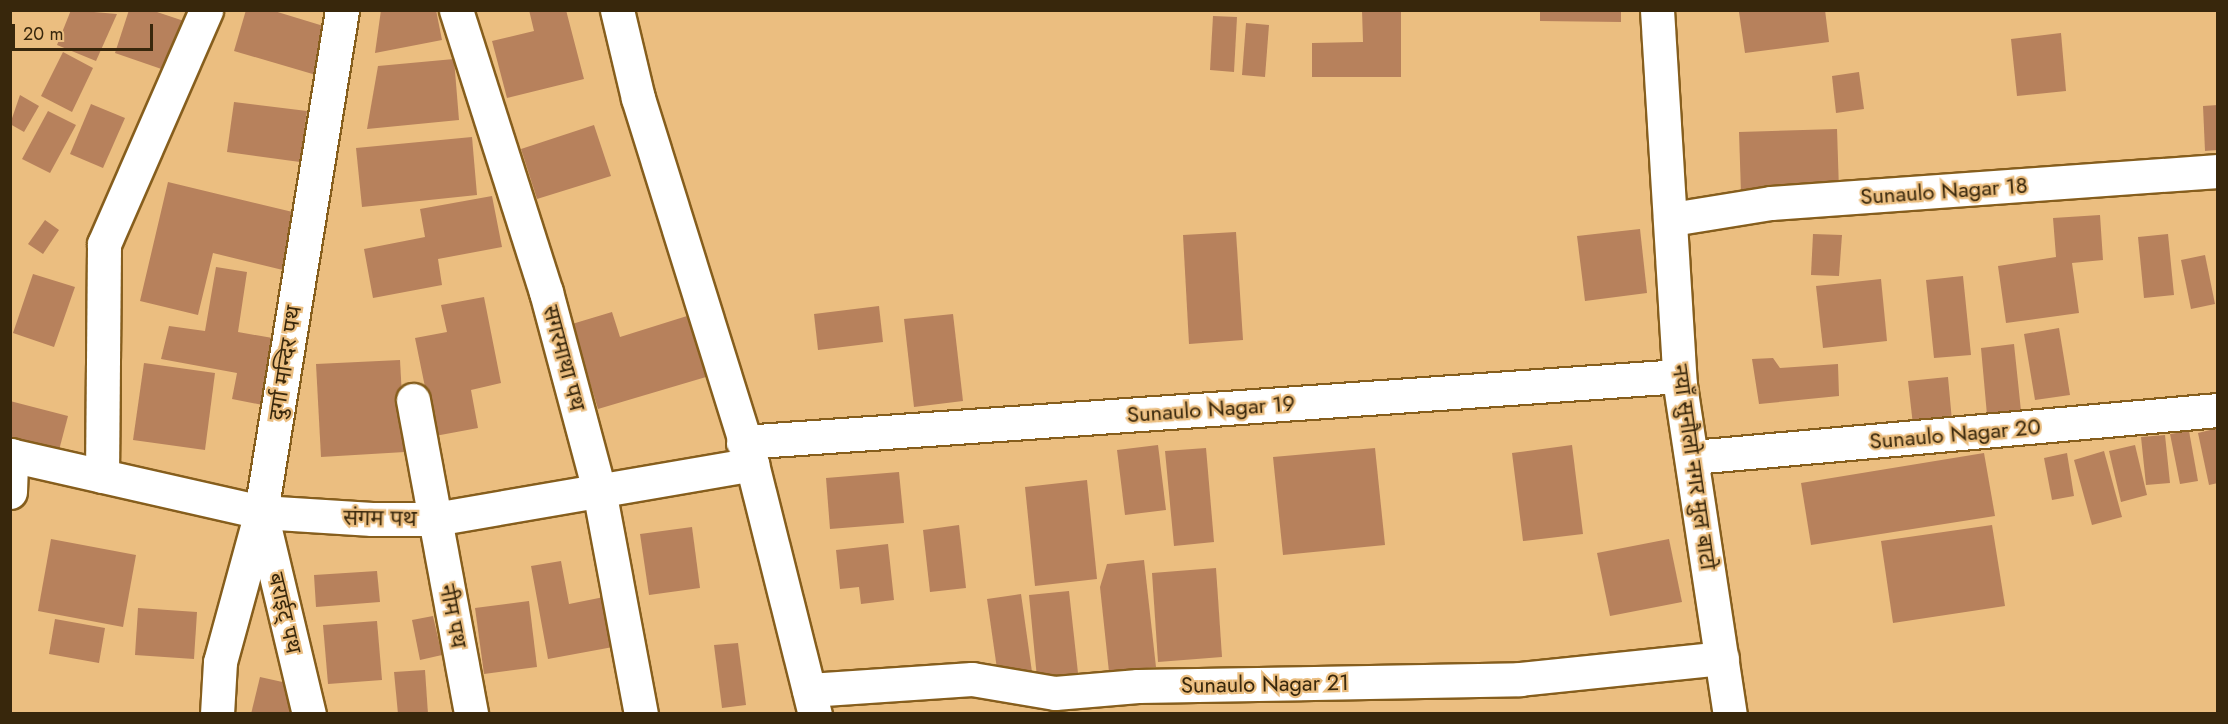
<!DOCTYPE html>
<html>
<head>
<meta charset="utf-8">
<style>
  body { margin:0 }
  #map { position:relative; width:2228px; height:724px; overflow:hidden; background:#ebbe80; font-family:Jost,"Noto Sans Devanagari",sans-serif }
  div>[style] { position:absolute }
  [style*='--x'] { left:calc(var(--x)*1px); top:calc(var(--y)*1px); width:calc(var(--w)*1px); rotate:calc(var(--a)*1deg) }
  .building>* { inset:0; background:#b7815c }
  .roads { filter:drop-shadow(2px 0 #865e1d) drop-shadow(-2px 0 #865e1d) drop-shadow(0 2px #865e1d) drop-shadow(0 -2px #865e1d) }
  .minor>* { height:33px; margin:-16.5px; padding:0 16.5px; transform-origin:16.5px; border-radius:16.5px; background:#fff }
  span { translate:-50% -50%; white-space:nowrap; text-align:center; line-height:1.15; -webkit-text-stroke:4.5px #ebbe80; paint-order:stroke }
  .street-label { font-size:22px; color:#38270c }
  .frame { position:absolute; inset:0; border:12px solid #38270c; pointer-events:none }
  .scale { position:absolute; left:12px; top:24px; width:141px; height:27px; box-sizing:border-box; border:3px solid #38270c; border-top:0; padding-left:8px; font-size:18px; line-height:21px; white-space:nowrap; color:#38270c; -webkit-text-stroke:4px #ebbe80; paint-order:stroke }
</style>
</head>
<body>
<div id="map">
  <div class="building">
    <i style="clip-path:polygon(71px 10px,117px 14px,96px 61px,57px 45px)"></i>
    <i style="clip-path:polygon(129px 10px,151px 10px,190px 23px,173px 73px,115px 53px)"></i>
    <i style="clip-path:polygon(246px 10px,271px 10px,330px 28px,316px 75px,234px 51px)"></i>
    <i style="clip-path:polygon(381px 10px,436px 10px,442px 40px,375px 53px)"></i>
    <i style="clip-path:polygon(529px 10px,566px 10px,584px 79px,507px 98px,492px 41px,534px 31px)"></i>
    <i style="clip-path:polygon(1362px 10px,1401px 10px,1401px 77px,1312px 77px,1312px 43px,1363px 42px)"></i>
    <i style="clip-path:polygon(1540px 10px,1621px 10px,1621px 22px,1540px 21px)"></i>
    <i style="clip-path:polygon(1752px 10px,1825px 10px,1829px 42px,1745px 53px,1739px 12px)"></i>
    <i style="clip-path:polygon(1213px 16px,1237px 17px,1234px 72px,1210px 70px)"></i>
    <i style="clip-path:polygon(1246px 23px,1269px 25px,1265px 77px,1242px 75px)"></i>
    <i style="clip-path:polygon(2061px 33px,2066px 91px,2017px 96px,2011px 39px)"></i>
    <i style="clip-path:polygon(63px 52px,93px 68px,72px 112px,41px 96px)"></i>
    <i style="clip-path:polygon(454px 59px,459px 120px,367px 129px,378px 66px)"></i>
    <i style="clip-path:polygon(1859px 72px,1864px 109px,1836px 113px,1832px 76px)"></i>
    <i style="clip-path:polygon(20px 95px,39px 106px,24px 132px,10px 124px)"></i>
    <i style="clip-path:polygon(234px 102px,307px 111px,300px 162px,227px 152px)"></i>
    <i style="clip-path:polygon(91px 104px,125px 118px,103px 168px,70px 154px)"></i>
    <i style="clip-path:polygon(2218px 105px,2218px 150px,2205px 151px,2203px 106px)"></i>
    <i style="clip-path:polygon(48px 111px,76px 125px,50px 173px,22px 159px)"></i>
    <i style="clip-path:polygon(594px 125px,611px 176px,537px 199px,521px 149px)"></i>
    <i style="clip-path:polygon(1837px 129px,1839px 190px,1741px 193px,1739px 132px)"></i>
    <i style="clip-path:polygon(472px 137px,477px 195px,362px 207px,356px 148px)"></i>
    <i style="clip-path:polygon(168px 182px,301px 214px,287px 271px,213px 253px,198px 315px,140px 301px)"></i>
    <i style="clip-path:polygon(492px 196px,502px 247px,438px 259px,442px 285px,373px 298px,364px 249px,425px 237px,420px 209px)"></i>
    <i style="clip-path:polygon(2100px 215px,2103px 260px,2072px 263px,2079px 313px,2006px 323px,1998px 266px,2056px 257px,2053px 218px)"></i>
    <i style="clip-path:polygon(45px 220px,59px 230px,43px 254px,28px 244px)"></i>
    <i style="clip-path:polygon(1640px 229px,1647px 293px,1585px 301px,1577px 236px)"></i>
    <i style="clip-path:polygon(1236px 232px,1243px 340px,1189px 344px,1183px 235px)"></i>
    <i style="clip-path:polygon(1813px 234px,1842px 235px,1839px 276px,1811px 275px)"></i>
    <i style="clip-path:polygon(2168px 234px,2174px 295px,2144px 298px,2138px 237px)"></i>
    <i style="clip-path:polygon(2205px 255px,2215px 304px,2191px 309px,2181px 260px)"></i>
    <i style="clip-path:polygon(216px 267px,247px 272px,238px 332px,284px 340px,273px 407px,232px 399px,237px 373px,161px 359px,169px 326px,205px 331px)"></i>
    <i style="clip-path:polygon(33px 274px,75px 287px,54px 347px,13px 333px)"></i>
    <i style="clip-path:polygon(1963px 276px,1971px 355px,1934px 358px,1926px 280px)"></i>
    <i style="clip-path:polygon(1881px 279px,1887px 341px,1823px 348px,1816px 286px)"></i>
    <i style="clip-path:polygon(484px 297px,501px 383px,471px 390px,478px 428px,435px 436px,415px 338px,447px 332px,441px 305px)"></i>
    <i style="clip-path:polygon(879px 306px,883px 342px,818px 350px,814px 314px)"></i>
    <i style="clip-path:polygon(612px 312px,620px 337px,687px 316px,706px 377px,598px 409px,572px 324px)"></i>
    <i style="clip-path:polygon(953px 314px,963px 401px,914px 407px,904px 319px)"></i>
    <i style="clip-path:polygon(2059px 328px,2070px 395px,2035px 400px,2024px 334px)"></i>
    <i style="clip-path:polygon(2014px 344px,2021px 411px,1987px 415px,1981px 348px)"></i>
    <i style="clip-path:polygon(1773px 358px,1780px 368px,1838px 364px,1839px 396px,1759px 404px,1752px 359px)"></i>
    <i style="clip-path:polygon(400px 360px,405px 452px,321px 457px,316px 364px)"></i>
    <i style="clip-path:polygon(144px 363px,215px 373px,205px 450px,133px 440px)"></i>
    <i style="clip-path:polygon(1948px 377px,1952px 421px,1913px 425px,1908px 381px)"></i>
    <i style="clip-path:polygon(10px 401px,68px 416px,58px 454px,10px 442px)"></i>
    <i style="clip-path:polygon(2218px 428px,2218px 483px,2209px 485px,2198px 433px)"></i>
    <i style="clip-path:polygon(2189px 431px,2198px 481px,2180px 484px,2170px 434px)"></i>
    <i style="clip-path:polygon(2165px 435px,2170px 483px,2146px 485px,2141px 437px)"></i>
    <i style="clip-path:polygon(1158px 445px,1166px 510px,1125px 515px,1117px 450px)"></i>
    <i style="clip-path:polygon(1572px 445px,1583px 534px,1523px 541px,1512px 453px)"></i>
    <i style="clip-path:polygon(2135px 445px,2147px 495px,2121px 502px,2109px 451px)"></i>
    <i style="clip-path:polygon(1206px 448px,1214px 542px,1174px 546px,1165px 451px)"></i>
    <i style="clip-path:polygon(1375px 448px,1385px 545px,1283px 555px,1273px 457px)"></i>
    <i style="clip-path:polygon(2104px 451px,2122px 517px,2092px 525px,2074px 460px)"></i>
    <i style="clip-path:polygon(1984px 453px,1995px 516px,1811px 545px,1801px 483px)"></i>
    <i style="clip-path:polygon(2067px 453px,2074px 496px,2052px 500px,2044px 458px)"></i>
    <i style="clip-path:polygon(899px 472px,904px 523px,830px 529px,826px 478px)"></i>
    <i style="clip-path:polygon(1087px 480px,1097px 579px,1035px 586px,1025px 487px)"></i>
    <i style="clip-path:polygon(959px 525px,966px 588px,930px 592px,923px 530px)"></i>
    <i style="clip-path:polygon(1992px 525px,2005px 606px,1893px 623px,1881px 541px)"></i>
    <i style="clip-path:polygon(692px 527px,700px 588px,649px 595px,640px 534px)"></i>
    <i style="clip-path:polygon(51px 539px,136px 555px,123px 627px,38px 611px)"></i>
    <i style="clip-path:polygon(1669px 539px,1682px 602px,1610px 616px,1597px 553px)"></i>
    <i style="clip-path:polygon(888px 544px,894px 600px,861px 604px,859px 587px,840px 589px,836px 550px)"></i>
    <i style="clip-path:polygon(1144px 560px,1156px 667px,1109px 672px,1100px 587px,1107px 564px)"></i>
    <i style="clip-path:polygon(561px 561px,569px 604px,604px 597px,613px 647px,548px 659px,531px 566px)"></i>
    <i style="clip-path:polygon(1216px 568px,1222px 657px,1158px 662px,1152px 573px)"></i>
    <i style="clip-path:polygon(377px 571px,380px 602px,316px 607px,314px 575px)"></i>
    <i style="clip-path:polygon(1069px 591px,1078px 673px,1037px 678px,1029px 595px)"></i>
    <i style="clip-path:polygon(1021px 594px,1032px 672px,998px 676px,987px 599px)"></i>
    <i style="clip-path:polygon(529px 601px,537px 667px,484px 674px,475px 608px)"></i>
    <i style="clip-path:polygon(138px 608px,197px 612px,194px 659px,135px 655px)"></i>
    <i style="clip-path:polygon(433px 616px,442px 655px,420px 660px,412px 620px)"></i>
    <i style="clip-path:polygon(55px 619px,105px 628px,99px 663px,49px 654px)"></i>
    <i style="clip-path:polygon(377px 621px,382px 680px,328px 684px,323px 625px)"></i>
    <i style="clip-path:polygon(738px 643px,746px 705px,722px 708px,714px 645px)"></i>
    <i style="clip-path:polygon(425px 670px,428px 714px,398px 714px,394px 672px)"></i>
    <i style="clip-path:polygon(260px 677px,296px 685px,289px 714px,251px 714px)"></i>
  </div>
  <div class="roads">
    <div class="minor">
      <i style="--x:456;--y:10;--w:296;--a:72.3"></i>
      <i style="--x:546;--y:292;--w:205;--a:75"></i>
      <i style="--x:599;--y:490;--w:228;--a:79.4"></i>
      <i style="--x:617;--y:10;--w:90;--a:76.6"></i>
      <i style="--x:638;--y:98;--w:383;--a:72.7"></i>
      <i style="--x:752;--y:464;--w:258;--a:75.9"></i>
      <i style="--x:1657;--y:10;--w:376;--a:86.5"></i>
      <i style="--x:1680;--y:385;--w:333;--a:81.4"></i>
      <i style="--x:1672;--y:219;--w:100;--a:-9.2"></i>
      <i style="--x:1771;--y:203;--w:448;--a:-4.1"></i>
      <i style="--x:413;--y:400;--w:319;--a:79.5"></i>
      <i style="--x:743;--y:442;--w:938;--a:-4.03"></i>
      <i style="--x:10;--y:455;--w:257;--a:12.8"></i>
      <i style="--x:261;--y:512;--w:111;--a:3.6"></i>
      <i style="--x:372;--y:519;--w:63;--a:0"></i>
      <i style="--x:435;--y:519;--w:322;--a:-9.8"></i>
      <i style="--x:1693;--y:457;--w:527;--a:-5.12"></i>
      <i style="--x:102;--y:476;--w:232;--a:-89.5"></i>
      <i style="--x:104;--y:244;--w:255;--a:-66.4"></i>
      <i style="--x:10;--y:492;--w:37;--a:-88"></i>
      <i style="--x:262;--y:517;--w:203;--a:76.6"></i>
      <i style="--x:809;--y:690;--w:163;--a:-3.9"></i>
      <i style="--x:972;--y:679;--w:84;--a:9.6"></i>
      <i style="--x:1055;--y:693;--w:83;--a:-4.8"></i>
      <i style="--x:1138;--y:686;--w:382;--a:-1"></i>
      <i style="--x:1520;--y:679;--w:203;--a:-5.9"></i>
      <i style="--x:217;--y:714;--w:52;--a:-86.7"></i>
      <i style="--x:220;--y:662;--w:156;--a:-74.7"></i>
      <i style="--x:261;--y:512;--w:508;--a:-80.83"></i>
    </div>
  </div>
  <div class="street-label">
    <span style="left:1944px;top:191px;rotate:-4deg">Sunaulo Nagar 18</span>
    <span style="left:564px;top:358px;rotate:75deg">सगरमाथा पथ</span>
    <span style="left:285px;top:363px;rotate:-81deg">दुर्गा मन्दिर पथ</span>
    <span style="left:1211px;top:409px;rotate:-4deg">Sunaulo Nagar 19</span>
    <span style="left:1955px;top:434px;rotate:-5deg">Sunaulo Nagar 20</span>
    <span style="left:1694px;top:467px;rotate:82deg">नयाँ सुनौलो नगर मुल बाटो</span>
    <span style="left:380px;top:518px;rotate:1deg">संगम पथ</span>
    <span style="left:285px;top:613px;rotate:77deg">बराईट् पथ</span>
    <span style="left:453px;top:616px;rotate:79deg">नीम पथ</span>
    <span style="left:1265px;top:684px;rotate:-1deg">Sunaulo Nagar 21</span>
  </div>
  <div class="frame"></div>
  <div class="scale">20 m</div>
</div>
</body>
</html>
